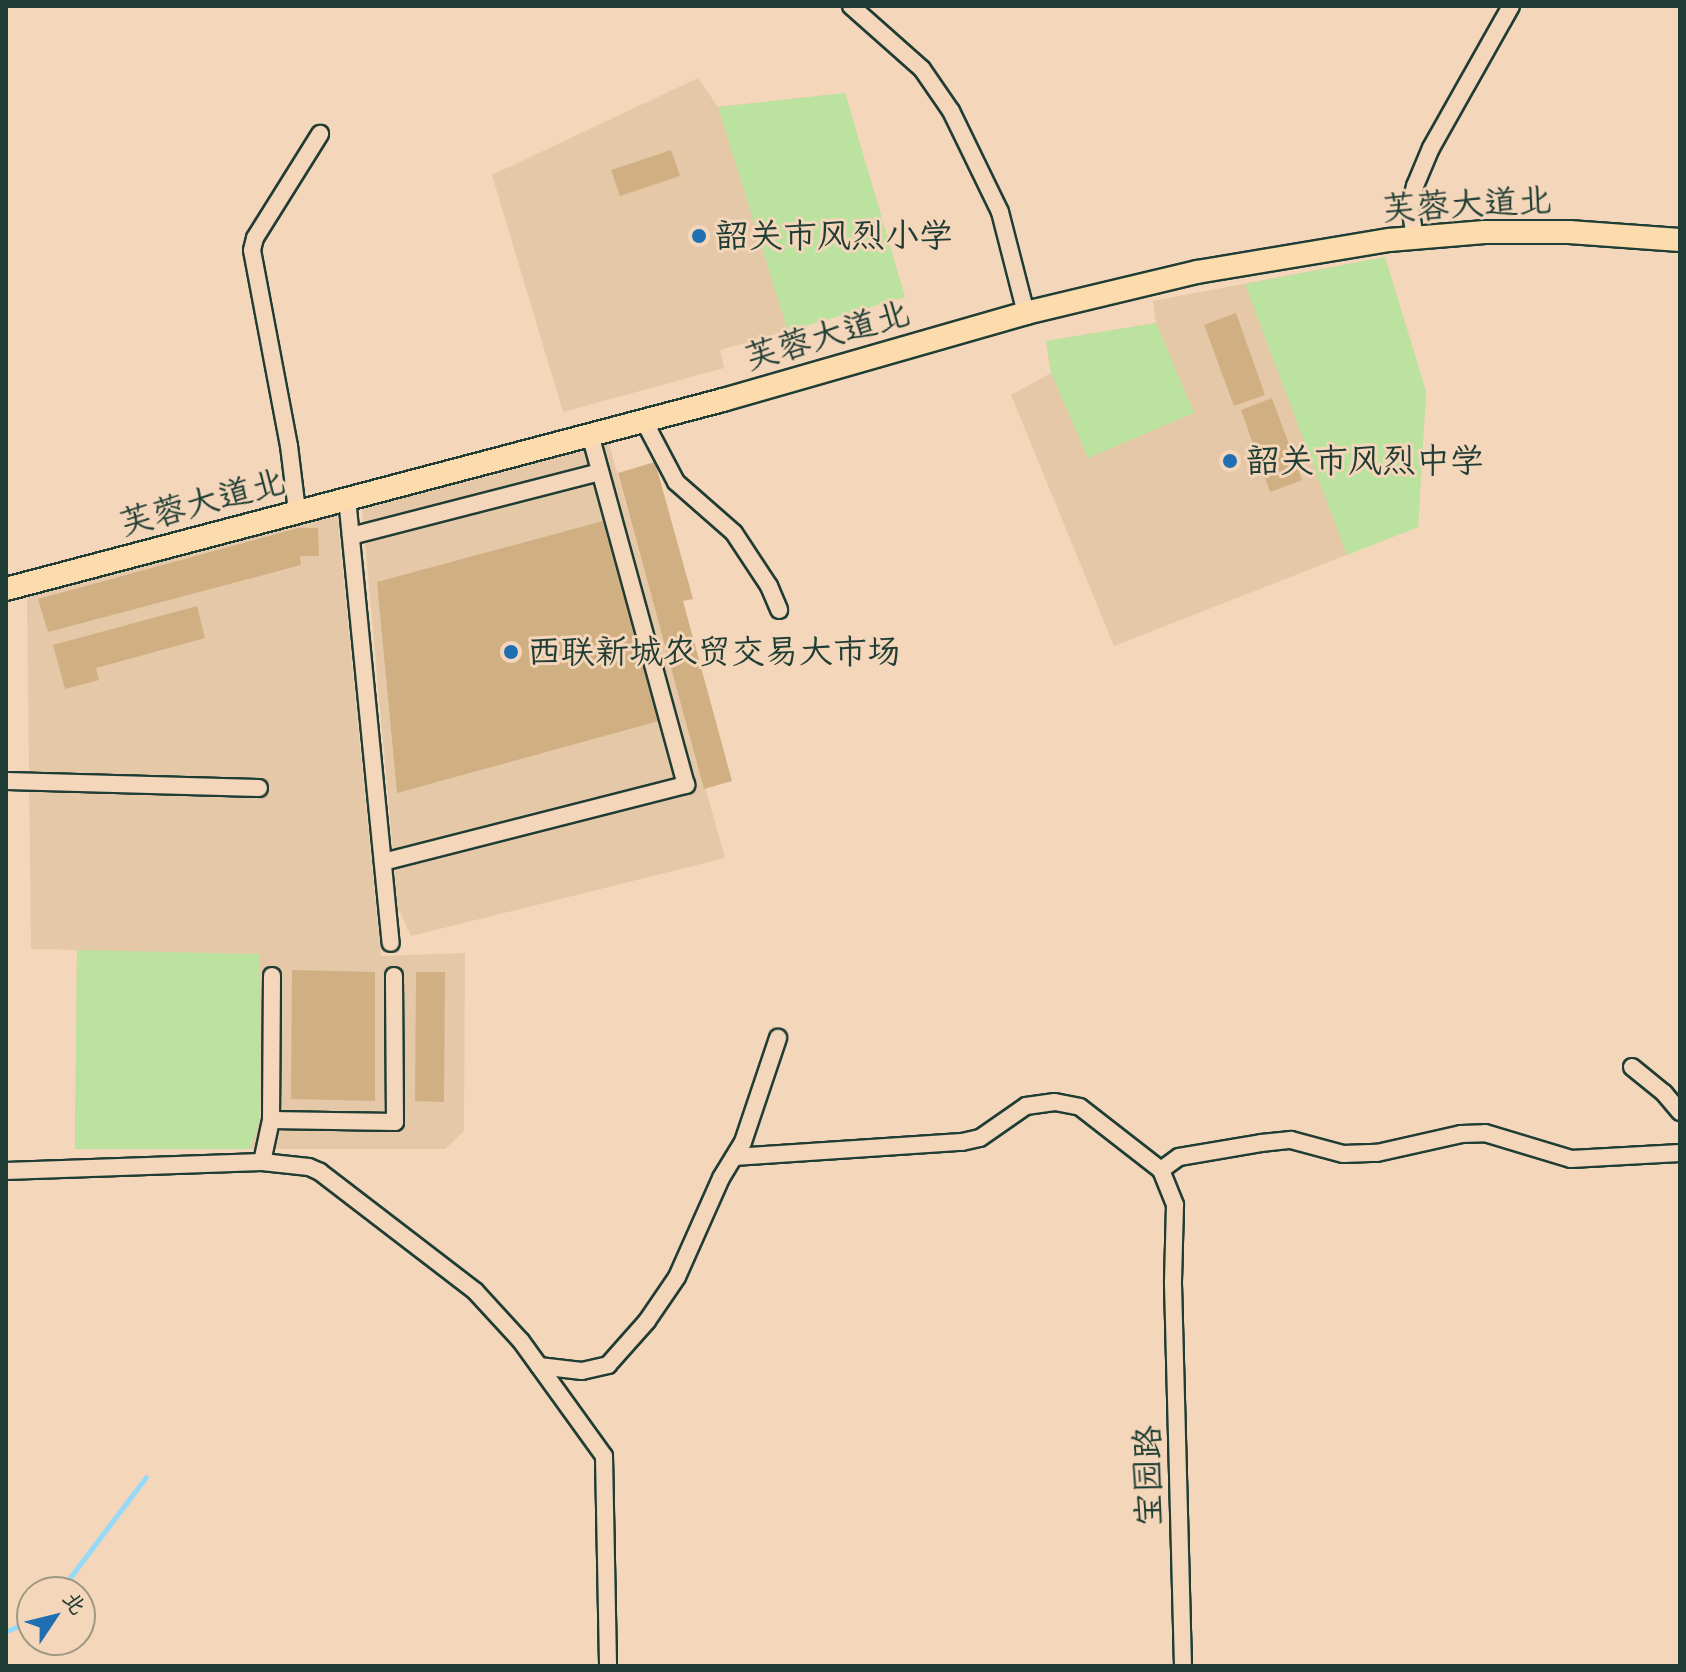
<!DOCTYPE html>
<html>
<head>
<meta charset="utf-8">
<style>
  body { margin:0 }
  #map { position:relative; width:1686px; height:1672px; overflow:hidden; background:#f4d6ba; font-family:Caveat,"LXGW WenKai TC",sans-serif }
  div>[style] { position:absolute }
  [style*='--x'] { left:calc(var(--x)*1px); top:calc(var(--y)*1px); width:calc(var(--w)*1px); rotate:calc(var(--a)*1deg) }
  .built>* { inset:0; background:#e5c8a8 }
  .green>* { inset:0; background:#bbe39f }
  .stream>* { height:5px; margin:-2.5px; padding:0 2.5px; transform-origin:2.5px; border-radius:2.5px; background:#97d9f9 }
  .building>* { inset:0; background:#d0b083 }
  .roads { filter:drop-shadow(2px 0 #1f3d34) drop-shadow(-2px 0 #1f3d34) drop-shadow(0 2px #1f3d34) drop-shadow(0 -2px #1f3d34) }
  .minor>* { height:16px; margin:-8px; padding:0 8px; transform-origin:8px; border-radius:8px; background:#f4d6ba }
  .major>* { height:22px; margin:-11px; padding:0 11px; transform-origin:11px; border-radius:11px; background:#fcdcac }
  .dots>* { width:22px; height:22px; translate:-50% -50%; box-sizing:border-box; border:4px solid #f4d6ba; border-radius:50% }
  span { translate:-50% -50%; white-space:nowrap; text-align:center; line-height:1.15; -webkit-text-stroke:6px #f4d6ba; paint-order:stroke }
  .street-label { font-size:34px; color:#1f3d34 }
  .poi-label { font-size:34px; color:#1f3d34 }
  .left { translate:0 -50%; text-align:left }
  .frame { position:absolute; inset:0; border:8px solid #1f3d34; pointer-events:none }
  .north { position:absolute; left:16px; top:1576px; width:80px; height:80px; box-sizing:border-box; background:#f4d6ba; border:2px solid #9f9984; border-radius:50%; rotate:55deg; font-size:22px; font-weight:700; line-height:32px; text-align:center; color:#1f3d34 }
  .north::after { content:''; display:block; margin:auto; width:28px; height:36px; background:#1f6fb2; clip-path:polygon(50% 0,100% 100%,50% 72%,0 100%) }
</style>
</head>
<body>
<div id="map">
  <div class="built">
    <i style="clip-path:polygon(698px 78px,718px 107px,845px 93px,905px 297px,720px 350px,724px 368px,563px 412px,492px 175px)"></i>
    <i style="clip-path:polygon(1385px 257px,1426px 392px,1418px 527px,1114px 646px,1011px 395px,1051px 373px,1046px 341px,1156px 323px,1153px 301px)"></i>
    <i style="clip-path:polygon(609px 444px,725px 858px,411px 936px,398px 908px,362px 509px)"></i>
    <i style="clip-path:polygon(337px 512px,381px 956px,465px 953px,464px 1131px,445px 1149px,75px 1149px,77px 950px,31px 949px,27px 595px)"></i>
  </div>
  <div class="green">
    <i style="clip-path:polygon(845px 93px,905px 297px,788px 331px,718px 107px)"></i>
    <i style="clip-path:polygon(1385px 257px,1426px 392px,1418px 527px,1347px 555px,1245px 284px)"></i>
    <i style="clip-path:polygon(1156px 323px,1194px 413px,1088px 458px,1051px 373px,1046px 341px)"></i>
    <i style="clip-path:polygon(77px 950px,259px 954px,260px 1119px,250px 1149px,75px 1149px)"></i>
  </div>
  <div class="stream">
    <i style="--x:59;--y:1592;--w:144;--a:-52.9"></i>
    <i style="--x:6;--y:1631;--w:28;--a:-21"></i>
  </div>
  <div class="building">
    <i style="clip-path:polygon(671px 150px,680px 176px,620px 196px,611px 170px)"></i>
    <i style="clip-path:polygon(1236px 313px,1265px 395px,1234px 406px,1204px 325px)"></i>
    <i style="clip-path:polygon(1272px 398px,1302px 480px,1270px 492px,1241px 410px)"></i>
    <i style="clip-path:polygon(655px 462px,693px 599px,683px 601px,732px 781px,704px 789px,618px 473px)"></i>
    <i style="clip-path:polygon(603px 521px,659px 721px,397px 793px,377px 582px)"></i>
    <i style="clip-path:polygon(298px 528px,318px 528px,319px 556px,300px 556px,301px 565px,48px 632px,38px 599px)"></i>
    <i style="clip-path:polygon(197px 606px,205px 638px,96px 668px,99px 680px,65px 689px,53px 645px)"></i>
    <i style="clip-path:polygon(292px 970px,375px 972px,375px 1101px,291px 1099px)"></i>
    <i style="clip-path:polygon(416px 972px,445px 972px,444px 1102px,415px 1101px)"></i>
  </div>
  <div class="roads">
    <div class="minor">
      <i style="--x:851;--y:6;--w:95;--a:41.6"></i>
      <i style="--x:922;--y:69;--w:51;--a:55.4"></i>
      <i style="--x:951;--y:111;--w:112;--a:64.1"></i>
      <i style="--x:1000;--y:212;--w:104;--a:75.6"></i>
      <i style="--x:1415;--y:238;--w:32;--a:-99"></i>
      <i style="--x:1410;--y:206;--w:21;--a:-76"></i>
      <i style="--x:1415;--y:186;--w:41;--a:-67.2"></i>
      <i style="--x:1431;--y:148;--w:163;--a:-60.6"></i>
      <i style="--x:644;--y:421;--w:69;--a:62.3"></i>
      <i style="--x:676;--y:482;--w:77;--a:41.3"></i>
      <i style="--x:734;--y:533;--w:64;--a:56.6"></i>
      <i style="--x:769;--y:586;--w:26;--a:67"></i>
      <i style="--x:347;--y:498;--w:447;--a:84.4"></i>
      <i style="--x:297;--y:511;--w:65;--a:-97"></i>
      <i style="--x:289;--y:446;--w:199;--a:-100.7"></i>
      <i style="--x:252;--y:250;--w:12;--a:-76"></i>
      <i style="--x:255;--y:238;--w:123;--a:-58"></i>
      <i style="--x:351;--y:536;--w:257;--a:-14.4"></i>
      <i style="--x:6;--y:781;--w:253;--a:1.6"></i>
      <i style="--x:383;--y:862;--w:313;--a:-14.3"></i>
      <i style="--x:686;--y:785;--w:363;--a:-105.3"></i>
      <i style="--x:1632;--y:1067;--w:41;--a:39.1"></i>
      <i style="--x:1664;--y:1093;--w:25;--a:50"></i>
      <i style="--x:271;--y:1120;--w:124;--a:0.9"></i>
      <i style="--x:395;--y:1122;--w:146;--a:-90.4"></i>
      <i style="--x:734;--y:1157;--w:228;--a:-3.8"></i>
      <i style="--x:962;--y:1142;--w:18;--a:-13"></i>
      <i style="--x:980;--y:1138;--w:56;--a:-34.8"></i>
      <i style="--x:1026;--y:1106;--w:29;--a:-8"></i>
      <i style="--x:1055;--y:1102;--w:25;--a:11"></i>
      <i style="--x:1080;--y:1107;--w:103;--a:37.9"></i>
      <i style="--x:1161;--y:1170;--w:38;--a:68"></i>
      <i style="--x:1175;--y:1205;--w:79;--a:91.5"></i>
      <i style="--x:1173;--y:1284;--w:382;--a:88.5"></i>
      <i style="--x:262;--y:1162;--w:43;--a:-77.9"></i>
      <i style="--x:271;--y:1120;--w:144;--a:-89.6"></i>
      <i style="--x:1161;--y:1170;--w:22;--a:-36"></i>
      <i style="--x:1179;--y:1157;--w:83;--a:-9.7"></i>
      <i style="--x:1261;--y:1143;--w:30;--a:-6"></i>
      <i style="--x:1291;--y:1140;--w:54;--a:15.1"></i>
      <i style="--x:1343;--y:1154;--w:34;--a:-2"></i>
      <i style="--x:1377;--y:1153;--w:86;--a:-12.7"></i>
      <i style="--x:1461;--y:1134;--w:24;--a:-2"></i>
      <i style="--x:1485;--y:1133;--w:90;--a:16.8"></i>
      <i style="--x:1571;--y:1159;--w:109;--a:-3.2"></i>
      <i style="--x:6;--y:1171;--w:256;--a:-2"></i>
      <i style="--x:262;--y:1162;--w:47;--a:6.1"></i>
      <i style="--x:309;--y:1167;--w:12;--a:24"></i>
      <i style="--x:320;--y:1172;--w:195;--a:37.5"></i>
      <i style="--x:475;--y:1291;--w:68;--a:47.4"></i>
      <i style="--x:521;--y:1341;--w:142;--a:54.2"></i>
      <i style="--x:604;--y:1456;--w:210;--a:88.9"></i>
      <i style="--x:539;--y:1366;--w:43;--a:6.6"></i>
      <i style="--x:582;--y:1371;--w:27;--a:-13"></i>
      <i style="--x:608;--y:1365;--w:59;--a:-48.4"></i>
      <i style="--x:647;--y:1321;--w:53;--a:-55.7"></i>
      <i style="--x:677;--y:1277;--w:108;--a:-66"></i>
      <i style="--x:721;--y:1178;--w:42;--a:-58.6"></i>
      <i style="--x:743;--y:1142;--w:110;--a:-71.4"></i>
    </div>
    <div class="major">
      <i style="--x:6;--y:589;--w:741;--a:-14.77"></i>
      <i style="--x:723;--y:400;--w:315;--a:-16"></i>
      <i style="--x:1026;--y:313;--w:176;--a:-13.5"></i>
      <i style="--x:1197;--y:272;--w:195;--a:-9.5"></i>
      <i style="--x:1389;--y:240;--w:96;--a:-4.8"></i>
      <i style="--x:1485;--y:232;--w:84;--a:0"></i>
      <i style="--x:1569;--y:232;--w:111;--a:4.1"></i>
    </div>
  </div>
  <div class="dots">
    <i style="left:699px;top:236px;background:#1f6fb2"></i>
    <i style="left:1230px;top:461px;background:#1f6fb2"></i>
    <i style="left:511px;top:652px;background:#1f6fb2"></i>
  </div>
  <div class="street-label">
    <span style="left:1467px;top:204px;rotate:-3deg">芙蓉大道北</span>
    <span style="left:827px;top:335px;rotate:-16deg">芙蓉大道北</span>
    <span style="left:202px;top:502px;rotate:-15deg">芙蓉大道北</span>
    <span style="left:1148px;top:1476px;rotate:-91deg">宝园路</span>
  </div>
  <div class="poi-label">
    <span class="left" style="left:715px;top:236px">韶关市风烈小学</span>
    <span class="left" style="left:1246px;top:461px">韶关市风烈中学</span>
    <span class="left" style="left:527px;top:652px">西联新城农贸交易大市场</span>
  </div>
  <div class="frame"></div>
  <div class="north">北</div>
</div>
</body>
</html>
